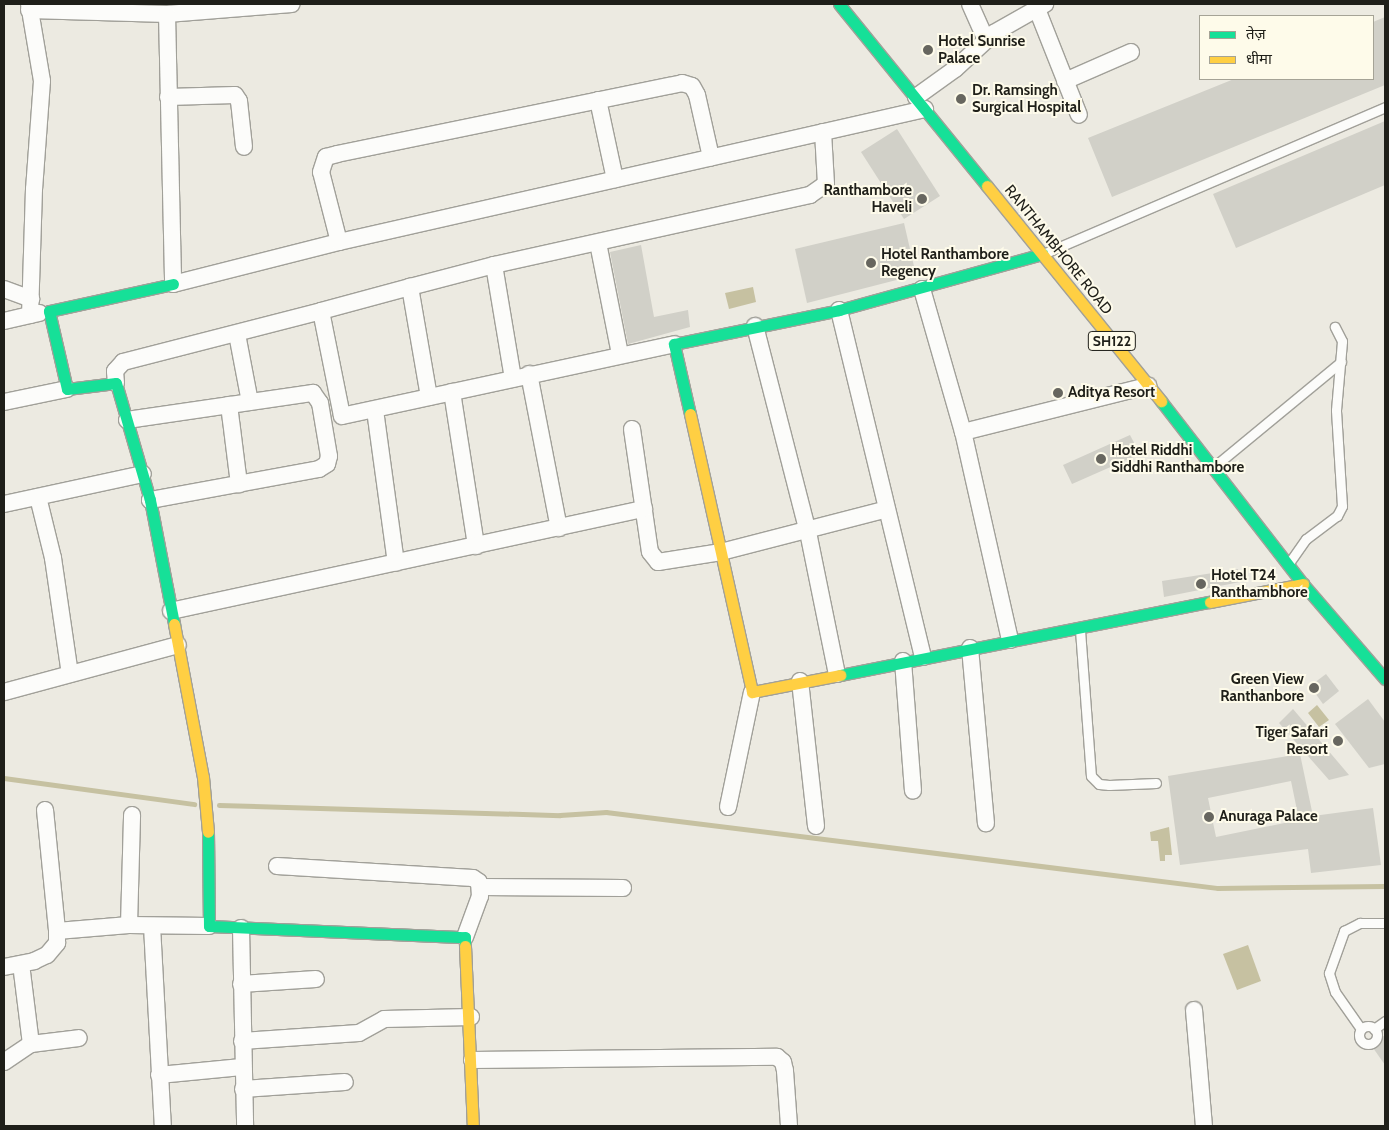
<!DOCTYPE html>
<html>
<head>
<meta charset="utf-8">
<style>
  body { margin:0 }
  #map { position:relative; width:1389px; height:1130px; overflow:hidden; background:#eceae1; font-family:Cabin,"Noto Sans Devanagari",sans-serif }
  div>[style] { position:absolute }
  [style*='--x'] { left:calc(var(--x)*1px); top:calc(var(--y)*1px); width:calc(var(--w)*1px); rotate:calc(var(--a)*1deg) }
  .water>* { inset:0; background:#c6c1a1 }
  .stream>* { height:4.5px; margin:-2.25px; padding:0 2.25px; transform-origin:2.25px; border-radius:2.25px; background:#c6c1a1 }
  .building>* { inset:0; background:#d1d0c8 }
  .roads { filter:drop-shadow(1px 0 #a1a099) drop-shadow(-1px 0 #a1a099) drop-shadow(0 1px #a1a099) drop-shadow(0 -1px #a1a099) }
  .lane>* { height:9px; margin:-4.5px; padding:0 4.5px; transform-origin:4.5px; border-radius:4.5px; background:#fcfcfa }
  .lane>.ring { margin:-4.5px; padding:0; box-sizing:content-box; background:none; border:9px solid #fcfcfa; border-radius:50% }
  .street>* { height:16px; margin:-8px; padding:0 8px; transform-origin:8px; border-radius:8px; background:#fcfcfa }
  .fast>* { height:11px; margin:-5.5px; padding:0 5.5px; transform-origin:5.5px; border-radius:5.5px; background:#16e098 }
  .slow>* { height:11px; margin:-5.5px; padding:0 5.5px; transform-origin:5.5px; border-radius:5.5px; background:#ffcf43 }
  .dots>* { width:14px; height:14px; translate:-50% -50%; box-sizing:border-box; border:2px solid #fefbea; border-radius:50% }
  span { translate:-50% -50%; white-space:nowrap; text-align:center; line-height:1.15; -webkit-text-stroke:4px #fefbea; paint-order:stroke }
  .shield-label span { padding:1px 4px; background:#fefbea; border:1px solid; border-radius:4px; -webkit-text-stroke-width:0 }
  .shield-label { font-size:14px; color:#1f1f19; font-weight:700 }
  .poi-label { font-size:15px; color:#1f1f19; font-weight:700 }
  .left { translate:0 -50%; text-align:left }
  .right { translate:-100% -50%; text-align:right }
  .street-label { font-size:15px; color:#1f1f19 }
  .frame { position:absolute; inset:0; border:5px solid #1f1f19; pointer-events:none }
  .legend { position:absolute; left:1199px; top:15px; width:175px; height:65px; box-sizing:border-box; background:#fefbea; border:1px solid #a5a396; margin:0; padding:6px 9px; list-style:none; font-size:15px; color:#1f1f19 }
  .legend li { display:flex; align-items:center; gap:10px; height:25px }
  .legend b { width:25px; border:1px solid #a5a396 }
</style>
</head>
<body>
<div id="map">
  <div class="water">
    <i style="clip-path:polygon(753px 287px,756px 302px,729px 309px,725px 293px)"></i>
    <i style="clip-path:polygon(1317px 705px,1329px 720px,1319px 727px,1308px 713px)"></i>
    <i style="clip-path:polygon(1169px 827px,1172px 855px,1165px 855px,1165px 861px,1160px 861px,1158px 841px,1151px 841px,1150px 832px)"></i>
    <i style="clip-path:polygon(1248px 945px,1261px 981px,1237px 990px,1223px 954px)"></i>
  </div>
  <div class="stream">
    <i style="--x:4;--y:778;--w:192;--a:7.8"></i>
    <i style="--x:219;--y:805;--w:341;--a:1.7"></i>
    <i style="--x:560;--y:815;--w:46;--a:-3.7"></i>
    <i style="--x:606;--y:812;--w:617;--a:7.08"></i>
    <i style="--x:1218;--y:888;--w:167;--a:-0.7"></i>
  </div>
  <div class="building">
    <i style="clip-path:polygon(1385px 17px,1385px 85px,1112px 197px,1088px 138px,1234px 79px,1373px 79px,1373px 22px)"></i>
    <i style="clip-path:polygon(1385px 121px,1385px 185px,1236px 248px,1213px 194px)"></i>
    <i style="clip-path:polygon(897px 129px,940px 196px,904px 219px,861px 152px)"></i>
    <i style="clip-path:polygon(904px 223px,916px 275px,807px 303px,795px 249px)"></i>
    <i style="clip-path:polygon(641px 245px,654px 317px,688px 310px,690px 327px,628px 344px,610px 252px)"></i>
    <i style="clip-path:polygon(1130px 435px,1140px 454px,1072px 484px,1063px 465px)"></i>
    <i style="clip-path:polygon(1238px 569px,1240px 582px,1164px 597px,1162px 581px)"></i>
    <i style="clip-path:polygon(1326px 674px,1339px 691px,1323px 704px,1310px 686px)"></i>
    <i style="clip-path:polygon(1368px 699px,1385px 722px,1385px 764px,1369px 768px,1335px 724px)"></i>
    <i style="clip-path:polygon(1293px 709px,1349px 775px,1329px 780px,1279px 723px)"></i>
    <i style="clip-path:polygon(evenodd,1300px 754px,1313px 816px,1373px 808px,1381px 865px,1311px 873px,1308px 849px,1180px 865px,1168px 776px,1300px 754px,1291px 781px,1299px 820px,1216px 837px,1208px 798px,1291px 781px)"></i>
    <i style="clip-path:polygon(1385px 1035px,1385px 1065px,1371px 1045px)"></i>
  </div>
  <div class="roads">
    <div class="lane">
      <i style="--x:1045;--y:253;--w:370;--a:-23.2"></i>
      <i style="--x:1216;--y:465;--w:162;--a:-39.5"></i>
      <i style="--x:1289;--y:563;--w:29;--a:-55"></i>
      <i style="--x:1306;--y:539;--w:39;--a:-37"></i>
      <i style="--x:1337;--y:516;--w:11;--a:-63"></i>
      <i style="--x:1342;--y:506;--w:96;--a:-93.6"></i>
      <i style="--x:1336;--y:410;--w:69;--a:-85"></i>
      <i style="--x:1342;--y:341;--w:16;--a:-117"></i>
      <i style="--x:1080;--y:630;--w:146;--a:85.7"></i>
      <i style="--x:1091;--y:776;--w:11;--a:45"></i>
      <i style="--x:1099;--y:784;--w:10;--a:6"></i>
      <i style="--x:1109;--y:785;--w:47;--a:-2.4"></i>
      <i class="ring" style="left:1359px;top:1026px;width:9px;height:9px"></i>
      <i style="--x:1361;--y:1029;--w:45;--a:-125.1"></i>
      <i style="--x:1335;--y:992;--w:20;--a:-108"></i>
      <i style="--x:1329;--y:973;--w:45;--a:-70.3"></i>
      <i style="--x:1344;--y:931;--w:18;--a:-27"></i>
      <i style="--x:1360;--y:923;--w:25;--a:0"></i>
      <i style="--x:1374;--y:1029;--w:14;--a:-36"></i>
    </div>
    <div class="street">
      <i style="--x:29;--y:4;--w:78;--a:80.4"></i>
      <i style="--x:42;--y:81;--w:108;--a:94.2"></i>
      <i style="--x:34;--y:189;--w:126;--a:91.8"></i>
      <i style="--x:970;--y:4;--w:39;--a:66"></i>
      <i style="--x:1035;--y:4;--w:119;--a:68.4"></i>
      <i style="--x:29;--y:10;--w:138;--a:1.7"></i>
      <i style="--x:167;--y:14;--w:125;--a:-4.6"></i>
      <i style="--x:167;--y:14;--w:270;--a:88.7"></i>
      <i style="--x:173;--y:284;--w:171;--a:-14.2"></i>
      <i style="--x:339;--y:242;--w:601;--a:-12.79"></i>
      <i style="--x:1065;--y:81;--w:72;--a:-23.7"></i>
      <i style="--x:168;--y:97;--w:67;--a:-1.7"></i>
      <i style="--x:235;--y:95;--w:7;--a:56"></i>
      <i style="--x:239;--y:101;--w:46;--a:83.8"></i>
      <i style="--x:916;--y:97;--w:48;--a:-35.7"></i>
      <i style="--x:955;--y:69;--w:53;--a:-42.7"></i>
      <i style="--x:994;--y:33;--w:59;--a:-29.6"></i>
      <i style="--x:598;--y:100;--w:81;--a:77.9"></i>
      <i style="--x:339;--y:242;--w:72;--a:-104.4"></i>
      <i style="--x:321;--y:172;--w:16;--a:-72"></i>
      <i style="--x:326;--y:157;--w:11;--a:-15"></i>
      <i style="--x:337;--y:154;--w:352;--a:-11.6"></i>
      <i style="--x:682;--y:83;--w:10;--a:17"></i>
      <i style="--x:692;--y:86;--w:10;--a:61"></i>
      <i style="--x:697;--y:95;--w:64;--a:77.3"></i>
      <i style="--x:598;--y:243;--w:113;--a:78.8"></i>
      <i style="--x:494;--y:265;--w:115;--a:80.5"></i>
      <i style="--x:4;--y:289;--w:29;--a:20"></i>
      <i style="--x:922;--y:289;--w:149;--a:74"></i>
      <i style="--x:839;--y:310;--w:357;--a:76.4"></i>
      <i style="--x:321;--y:311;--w:92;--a:-15.1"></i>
      <i style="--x:4;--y:321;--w:36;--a:-13"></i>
      <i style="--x:755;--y:326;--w:213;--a:75.6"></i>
      <i style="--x:808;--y:532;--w:145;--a:78.5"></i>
      <i style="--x:237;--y:334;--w:69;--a:79.2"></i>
      <i style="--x:529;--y:374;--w:157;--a:79"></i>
      <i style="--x:116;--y:383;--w:12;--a:-95"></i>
      <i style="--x:115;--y:371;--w:12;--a:-48"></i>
      <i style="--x:123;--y:362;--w:204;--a:-14.4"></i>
      <i style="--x:321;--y:311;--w:107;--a:78.7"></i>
      <i style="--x:342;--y:416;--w:340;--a:-12.2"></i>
      <i style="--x:452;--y:392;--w:156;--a:81.1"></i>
      <i style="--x:429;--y:397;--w:112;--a:-99.8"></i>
      <i style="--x:410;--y:287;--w:87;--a:-14.7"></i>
      <i style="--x:494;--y:265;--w:324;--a:-12.5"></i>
      <i style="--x:810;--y:195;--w:19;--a:-35"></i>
      <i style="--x:826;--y:184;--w:52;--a:-93.3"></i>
      <i style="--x:4;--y:402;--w:64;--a:-11.7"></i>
      <i style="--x:229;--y:405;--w:80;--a:82.8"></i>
      <i style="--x:375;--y:410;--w:154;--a:82.2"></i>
      <i style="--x:127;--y:420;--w:188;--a:-8.3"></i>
      <i style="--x:313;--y:393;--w:12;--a:55"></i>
      <i style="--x:320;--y:403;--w:54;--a:80.4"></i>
      <i style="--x:329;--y:456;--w:8;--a:104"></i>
      <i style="--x:327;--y:464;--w:9;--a:148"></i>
      <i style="--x:319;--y:469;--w:172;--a:169.6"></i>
      <i style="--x:632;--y:429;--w:124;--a:81.7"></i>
      <i style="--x:650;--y:552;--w:13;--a:51"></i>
      <i style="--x:658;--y:562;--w:64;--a:-9"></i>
      <i style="--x:721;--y:552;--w:171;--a:-14.5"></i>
      <i style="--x:38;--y:497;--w:63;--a:76.2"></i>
      <i style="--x:53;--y:558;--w:117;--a:81.7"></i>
      <i style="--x:4;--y:504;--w:142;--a:-12.2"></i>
      <i style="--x:171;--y:611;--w:484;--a:-12.2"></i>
      <i style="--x:1010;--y:640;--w:213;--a:-102.7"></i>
      <i style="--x:963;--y:432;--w:191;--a:-14"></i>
      <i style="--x:970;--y:648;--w:176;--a:84.8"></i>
      <i style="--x:903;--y:661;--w:130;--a:85.6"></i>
      <i style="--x:800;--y:681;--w:146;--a:83.7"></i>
      <i style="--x:4;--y:692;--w:180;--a:-15.1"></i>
      <i style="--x:728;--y:807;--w:117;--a:-78.2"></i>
      <i style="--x:45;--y:810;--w:122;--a:84.3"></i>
      <i style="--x:277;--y:866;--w:196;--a:3.5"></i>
      <i style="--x:473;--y:878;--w:7;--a:34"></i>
      <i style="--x:479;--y:882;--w:14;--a:86"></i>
      <i style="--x:480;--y:896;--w:44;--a:110.1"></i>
      <i style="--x:481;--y:887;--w:142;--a:0.4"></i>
      <i style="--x:129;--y:925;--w:110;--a:-88.4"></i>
      <i style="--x:152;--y:926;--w:200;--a:86.9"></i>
      <i style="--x:241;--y:928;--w:198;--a:88.8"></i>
      <i style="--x:21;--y:964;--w:81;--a:82.9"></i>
      <i style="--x:4;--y:967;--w:31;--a:-11"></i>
      <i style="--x:34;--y:961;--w:14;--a:-25"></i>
      <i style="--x:47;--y:955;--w:16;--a:-50"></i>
      <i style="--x:57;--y:943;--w:12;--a:-90"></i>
      <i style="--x:57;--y:931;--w:72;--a:-4.8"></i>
      <i style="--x:129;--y:925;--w:80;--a:0.7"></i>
      <i style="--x:241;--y:984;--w:75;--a:-3.8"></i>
      <i style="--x:1194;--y:1010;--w:116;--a:85.1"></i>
      <i style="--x:242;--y:1041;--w:117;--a:-3.9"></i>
      <i style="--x:359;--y:1033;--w:29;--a:-29"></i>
      <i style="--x:384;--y:1019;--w:87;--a:-1.3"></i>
      <i style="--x:472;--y:1060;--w:305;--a:-0.6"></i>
      <i style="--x:777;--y:1057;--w:8;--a:40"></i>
      <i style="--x:783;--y:1062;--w:9;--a:77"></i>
      <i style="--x:785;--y:1071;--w:55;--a:85.8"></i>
      <i style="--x:4;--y:1062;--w:32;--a:-34"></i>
      <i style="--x:31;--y:1044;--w:48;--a:-7.1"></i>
      <i style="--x:159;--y:1075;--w:83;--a:-5.5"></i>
      <i style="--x:243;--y:1089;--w:102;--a:-3.9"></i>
    </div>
    <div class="fast">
      <i style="--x:839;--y:4;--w:235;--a:50.9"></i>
      <i style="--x:173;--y:284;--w:127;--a:167.7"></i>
      <i style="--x:49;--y:311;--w:80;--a:77"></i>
      <i style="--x:67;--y:389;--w:49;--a:-7"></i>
      <i style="--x:116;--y:383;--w:122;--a:73.8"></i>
      <i style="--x:150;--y:500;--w:126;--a:79"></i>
      <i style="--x:1161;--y:401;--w:232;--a:52.2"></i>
      <i style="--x:1303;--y:584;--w:125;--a:49.2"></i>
      <i style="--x:690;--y:414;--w:72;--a:-102.9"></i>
      <i style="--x:674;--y:344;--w:168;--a:-11.6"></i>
      <i style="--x:839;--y:310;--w:211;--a:-15.4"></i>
      <i style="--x:840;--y:675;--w:377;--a:-11.2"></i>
      <i style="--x:208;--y:832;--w:94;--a:89.4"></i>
      <i style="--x:209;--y:926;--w:256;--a:2.5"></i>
      <i style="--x:465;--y:937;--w:9;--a:90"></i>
    </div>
    <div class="slow">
      <i style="--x:987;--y:186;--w:277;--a:51"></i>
      <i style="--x:690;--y:414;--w:285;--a:77.4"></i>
      <i style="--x:752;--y:692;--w:90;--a:-10.9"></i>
      <i style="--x:1210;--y:602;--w:95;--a:-11"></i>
      <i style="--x:174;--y:624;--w:156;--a:79.3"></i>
      <i style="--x:203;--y:777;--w:55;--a:84.8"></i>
      <i style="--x:465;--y:946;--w:180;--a:87.5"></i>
    </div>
  </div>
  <div class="dots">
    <i style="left:928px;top:50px;background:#67665f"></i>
    <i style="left:961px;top:99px;background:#67665f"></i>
    <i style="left:922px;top:199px;background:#67665f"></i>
    <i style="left:871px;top:263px;background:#67665f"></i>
    <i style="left:1058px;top:393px;background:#67665f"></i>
    <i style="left:1101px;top:459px;background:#67665f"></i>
    <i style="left:1201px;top:584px;background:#67665f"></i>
    <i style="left:1314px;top:688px;background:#67665f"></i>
    <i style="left:1338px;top:741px;background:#67665f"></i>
    <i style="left:1209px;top:817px;background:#67665f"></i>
  </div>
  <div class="shield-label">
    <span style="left:1112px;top:341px">SH122</span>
  </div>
  <div class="poi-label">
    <span class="left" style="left:938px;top:50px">Hotel Sunrise<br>Palace</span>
    <span class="left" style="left:972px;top:99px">Dr. Ramsingh<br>Surgical Hospital</span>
    <span class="right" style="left:912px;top:199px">Ranthambore<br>Haveli</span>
    <span class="left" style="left:881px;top:263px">Hotel Ranthambore<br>Regency</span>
    <span class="left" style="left:1068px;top:393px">Aditya Resort</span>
    <span class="left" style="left:1111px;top:459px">Hotel Riddhi<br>Siddhi Ranthambore</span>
    <span class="left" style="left:1211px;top:584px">Hotel T24<br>Ranthambhore</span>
    <span class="right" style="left:1304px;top:688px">Green View<br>Ranthanbore</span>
    <span class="right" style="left:1328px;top:741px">Tiger Safari<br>Resort</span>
    <span class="left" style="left:1219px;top:817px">Anuraga Palace</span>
  </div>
  <div class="street-label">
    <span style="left:1058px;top:250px;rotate:51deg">RANTHAMBHORE ROAD</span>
  </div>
  <div class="frame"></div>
  <ul class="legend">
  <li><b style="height:6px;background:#16e098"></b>तेज़</li>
  <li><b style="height:6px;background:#ffcf43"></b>धीमा</li>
  </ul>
</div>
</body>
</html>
